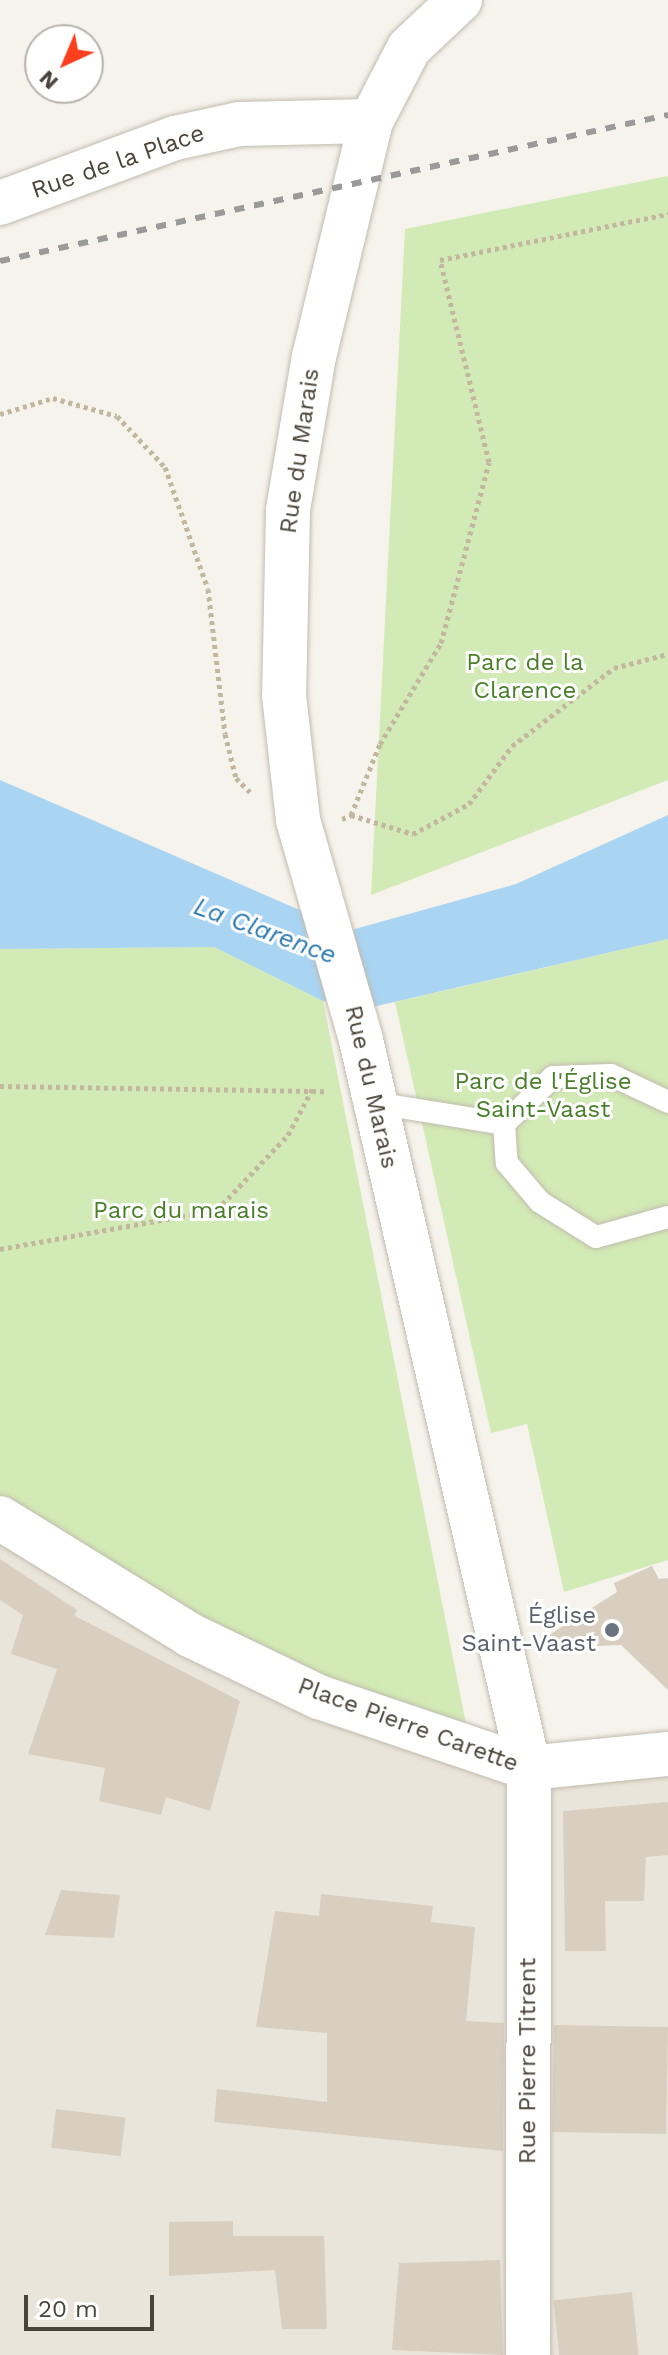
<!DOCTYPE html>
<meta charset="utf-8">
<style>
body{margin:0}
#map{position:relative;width:668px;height:2355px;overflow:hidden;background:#f6f3ec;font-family:"Work Sans",sans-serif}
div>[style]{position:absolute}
.residential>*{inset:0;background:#eae5da}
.green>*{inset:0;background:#d2eab5}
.water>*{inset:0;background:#a9d4f2}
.building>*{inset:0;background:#d8cfc1;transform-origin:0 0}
.path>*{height:5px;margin-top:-2.5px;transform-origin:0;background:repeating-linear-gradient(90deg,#c4b79f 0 4px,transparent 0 8px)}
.roads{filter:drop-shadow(0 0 2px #c2bbae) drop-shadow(0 0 2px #c2bbae)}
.lane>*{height:22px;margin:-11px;padding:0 11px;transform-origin:11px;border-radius:11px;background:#fff}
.street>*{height:44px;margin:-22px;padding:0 22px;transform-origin:22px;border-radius:22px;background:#fff}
.rail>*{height:6px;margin-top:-3px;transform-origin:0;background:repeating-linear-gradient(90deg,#9a9a9a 0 10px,transparent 0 20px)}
.dots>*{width:22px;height:22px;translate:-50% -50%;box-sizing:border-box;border:4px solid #fff;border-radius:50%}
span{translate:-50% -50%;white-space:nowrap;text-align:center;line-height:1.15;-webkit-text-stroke:6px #fff;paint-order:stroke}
.street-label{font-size:24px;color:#4b4439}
.park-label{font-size:24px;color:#4a7f2a}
.worship-label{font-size:24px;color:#5b616d}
.right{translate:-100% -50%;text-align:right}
.water-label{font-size:26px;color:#2e7ab2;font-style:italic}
.north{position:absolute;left:24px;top:24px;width:80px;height:80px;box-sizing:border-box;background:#fff;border:2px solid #b7b4b0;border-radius:50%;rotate:224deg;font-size:22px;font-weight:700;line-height:32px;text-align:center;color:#4b4439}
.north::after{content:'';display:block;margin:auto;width:28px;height:36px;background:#fc3f1d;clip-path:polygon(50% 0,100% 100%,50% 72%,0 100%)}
.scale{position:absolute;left:24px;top:2295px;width:130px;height:36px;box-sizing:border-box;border:4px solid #4b4439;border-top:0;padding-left:10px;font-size:24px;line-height:28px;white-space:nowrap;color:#4b4439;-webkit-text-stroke:6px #fff;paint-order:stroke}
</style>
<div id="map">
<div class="residential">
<div style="clip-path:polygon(0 1518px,471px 1749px,668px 1754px,668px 2355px,0 2355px)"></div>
</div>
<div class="green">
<div style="clip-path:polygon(668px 176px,668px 780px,371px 895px,405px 229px)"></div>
<div style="clip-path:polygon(668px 939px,668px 1560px,564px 1592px,527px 1424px,491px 1433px,395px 1002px)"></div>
<div style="clip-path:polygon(214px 947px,323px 1001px,471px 1749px,0 1518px,0 949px)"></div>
</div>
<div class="water">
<div style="clip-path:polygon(0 780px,348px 931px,516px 884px,668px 815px,668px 939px,368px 1008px,323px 1001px,214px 947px,0 949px)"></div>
</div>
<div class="building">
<div style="clip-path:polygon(0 1559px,77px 1610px,75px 1616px,240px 1701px,210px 1811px,166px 1797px,161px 1815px,99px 1801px,105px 1768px,28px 1754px,57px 1669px,11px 1654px,23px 1615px,0 1600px)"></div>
<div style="clip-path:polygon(652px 1566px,659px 1579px,668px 1578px,668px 1690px,621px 1645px,527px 1649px,617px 1592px,614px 1583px)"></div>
<div style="clip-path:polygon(668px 1802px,668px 1855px,646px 1857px,644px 1901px,605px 1901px,606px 1951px,565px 1951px,563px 1811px)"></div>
<div style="clip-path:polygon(61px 1890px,120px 1895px,114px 1938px,45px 1935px)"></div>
<div style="clip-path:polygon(321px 1894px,433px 1906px,431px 1922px,475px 1927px,466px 2021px,504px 2023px,503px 2151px,214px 2122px,217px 2089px,327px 2102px,327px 2033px,256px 2027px,275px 1911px,319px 1916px)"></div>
<div style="left:554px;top:2025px;width:114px;height:107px;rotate:1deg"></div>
<div style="left:56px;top:2109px;width:70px;height:39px;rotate:7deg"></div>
<div style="clip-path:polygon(233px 2221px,233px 2236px,324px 2236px,327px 2329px,282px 2329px,275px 2270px,169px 2276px,169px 2222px)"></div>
<div style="clip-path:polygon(500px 2260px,503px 2355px,392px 2350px,399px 2263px)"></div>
<div style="left:632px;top:2292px;width:63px;height:79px;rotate:84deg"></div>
</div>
<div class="path">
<div style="left:0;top:414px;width:55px;rotate:-16.8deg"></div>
<div style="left:53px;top:398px;width:66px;rotate:15.7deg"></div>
<div style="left:117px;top:416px;width:70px;rotate:46.7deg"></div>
<div style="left:165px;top:467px;width:129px;rotate:70.6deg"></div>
<div style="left:208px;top:589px;width:146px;rotate:83.3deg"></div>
<div style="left:225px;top:734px;width:45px;rotate:76deg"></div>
<div style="left:236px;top:778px;width:20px;rotate:45deg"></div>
<div style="left:351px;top:815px;width:77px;rotate:-67.8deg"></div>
<div style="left:380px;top:744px;width:118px;rotate:-58.9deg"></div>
<div style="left:441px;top:643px;width:187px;rotate:-75.1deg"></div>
<div style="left:489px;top:462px;width:208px;rotate:-103.6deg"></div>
<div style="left:440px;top:260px;width:233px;rotate:-11.4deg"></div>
<div style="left:342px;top:819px;width:10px;rotate:-24deg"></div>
<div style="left:351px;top:815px;width:65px;rotate:17deg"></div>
<div style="left:413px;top:834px;width:64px;rotate:-28.2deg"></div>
<div style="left:469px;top:804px;width:72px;rotate:-53.4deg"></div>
<div style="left:512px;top:746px;width:128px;rotate:-37.4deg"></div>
<div style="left:614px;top:668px;width:56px;rotate:-14.5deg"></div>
<div style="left:0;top:1086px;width:327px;rotate:0.9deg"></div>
<div style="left:0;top:1249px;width:220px;rotate:-10.2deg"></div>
<div style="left:217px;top:1210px;width:103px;rotate:-46.6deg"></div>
<div style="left:288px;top:1135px;width:53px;rotate:-62deg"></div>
</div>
<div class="roads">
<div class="lane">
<div style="left:375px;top:1103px;width:131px;rotate:9.2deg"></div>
<div style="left:504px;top:1124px;width:39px;rotate:86deg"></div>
<div style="left:507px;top:1163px;width:51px;rotate:49.8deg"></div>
<div style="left:540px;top:1202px;width:66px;rotate:32deg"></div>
<div style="left:596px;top:1237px;width:75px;rotate:-15.5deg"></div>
<div style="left:504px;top:1124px;width:68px;rotate:-43.8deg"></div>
<div style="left:553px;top:1077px;width:58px;rotate:-2deg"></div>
<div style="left:611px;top:1075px;width:63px;rotate:25.3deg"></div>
</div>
<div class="street">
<div style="left:460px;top:0;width:70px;rotate:136.7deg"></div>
<div style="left:409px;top:48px;width:82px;rotate:117.5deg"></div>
<div style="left:371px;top:121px;width:242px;rotate:103.6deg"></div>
<div style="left:314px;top:356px;width:156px;rotate:99.6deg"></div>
<div style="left:288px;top:510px;width:185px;rotate:91.2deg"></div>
<div style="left:284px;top:695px;width:126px;rotate:83.6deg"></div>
<div style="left:298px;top:820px;width:229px;rotate:74deg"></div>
<div style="left:361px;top:1040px;width:747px;rotate:77.01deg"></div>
<div style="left:529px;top:1768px;width:587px;rotate:90.1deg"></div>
<div style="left:0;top:203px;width:187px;rotate:-20.4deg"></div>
<div style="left:175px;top:138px;width:66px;rotate:-12.3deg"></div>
<div style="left:239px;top:124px;width:132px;rotate:-1.3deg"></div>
<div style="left:0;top:1518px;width:223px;rotate:31.6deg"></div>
<div style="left:190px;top:1635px;width:143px;rotate:25.7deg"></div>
<div style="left:319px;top:1697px;width:222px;rotate:18.7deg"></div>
<div style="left:529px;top:1768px;width:140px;rotate:-5.8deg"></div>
</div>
</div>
<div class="rail">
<div style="left:0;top:261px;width:684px;rotate:-12.33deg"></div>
</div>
<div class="dots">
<div style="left:612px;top:1630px;background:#6b7280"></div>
</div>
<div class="street-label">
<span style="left:118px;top:162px;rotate:-19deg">Rue de la Place</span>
<span style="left:300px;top:451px;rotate:-82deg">Rue du Marais</span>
<span style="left:371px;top:1087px;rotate:77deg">Rue du Marais</span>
<span style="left:408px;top:1725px;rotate:20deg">Place Pierre Carette</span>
<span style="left:528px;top:2061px;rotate:-90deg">Rue Pierre Titrent</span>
</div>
<div class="park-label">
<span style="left:525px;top:677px">Parc de la<br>Clarence</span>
<span style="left:543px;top:1096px">Parc de l'Église<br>Saint-Vaast</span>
<span style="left:181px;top:1211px">Parc du marais</span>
</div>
<div class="worship-label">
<span class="right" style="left:596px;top:1630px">Église<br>Saint-Vaast</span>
</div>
<div class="water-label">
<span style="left:265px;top:931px;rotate:20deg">La Clarence</span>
</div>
<div class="north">N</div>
<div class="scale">20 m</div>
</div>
